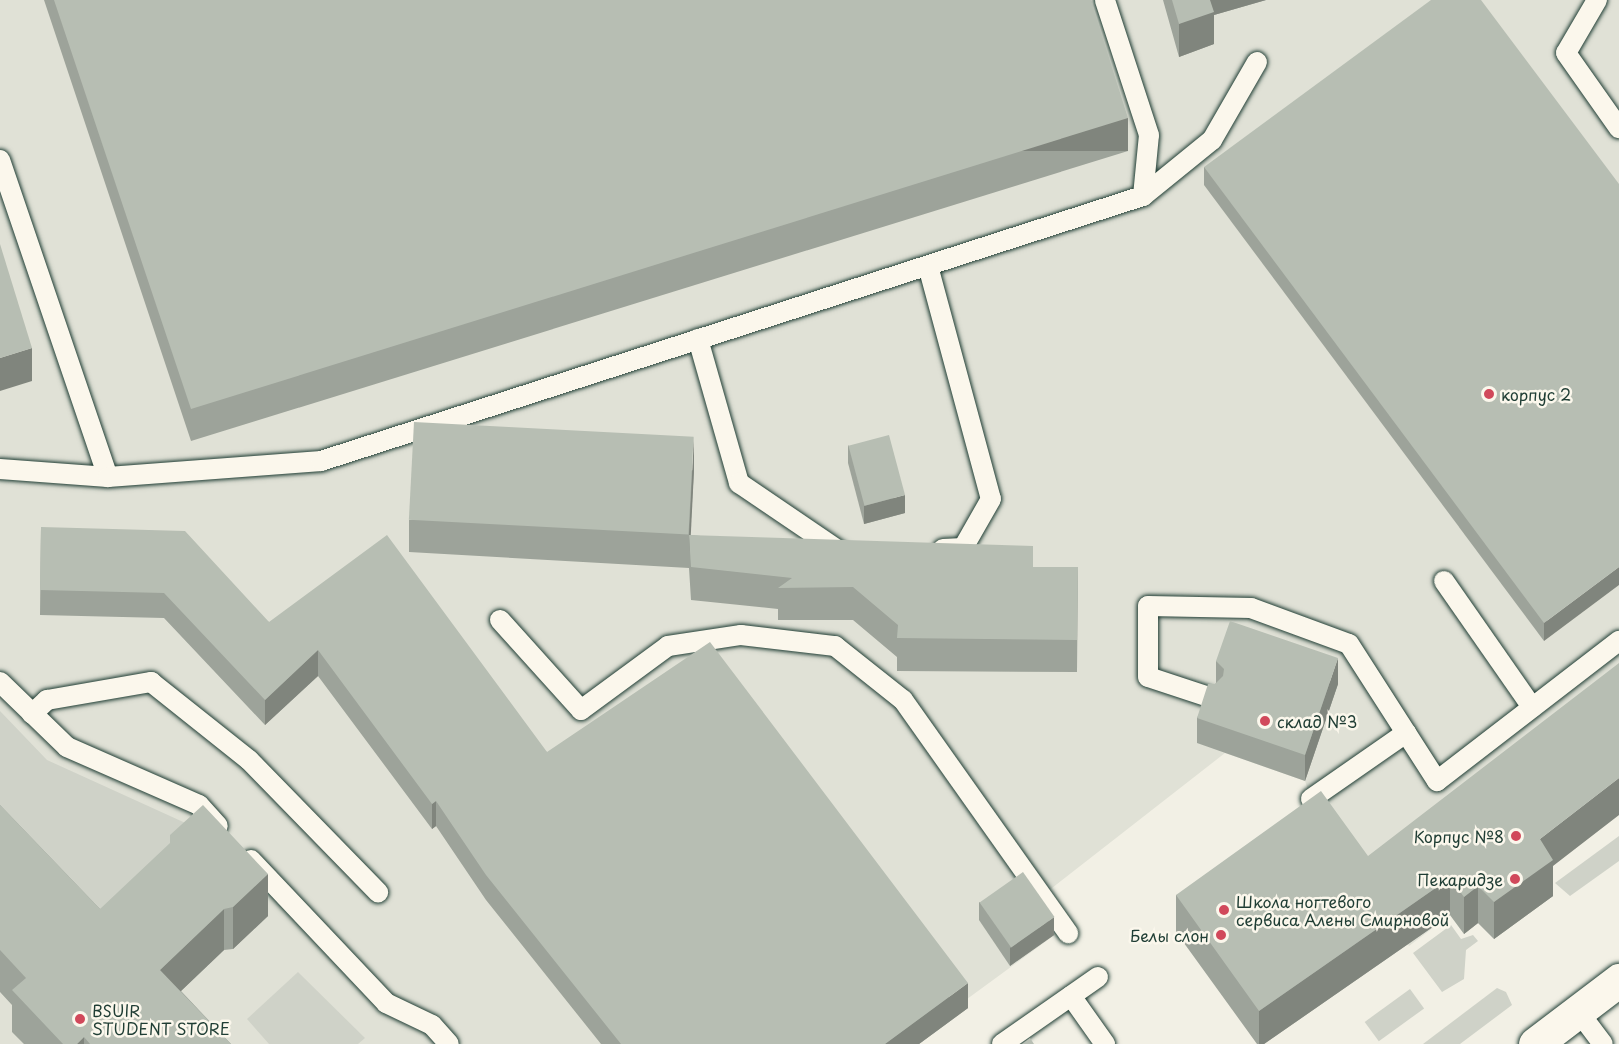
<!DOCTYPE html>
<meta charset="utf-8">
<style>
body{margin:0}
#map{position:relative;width:1619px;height:1044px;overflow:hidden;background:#f2f0e5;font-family:"Playpen Sans",sans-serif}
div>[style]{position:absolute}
.built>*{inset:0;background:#e0e1d6}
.green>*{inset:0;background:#cfd2c8;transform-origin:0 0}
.roads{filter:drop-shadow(0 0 2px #1f3d34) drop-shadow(0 0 2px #1f3d34)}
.service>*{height:20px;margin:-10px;padding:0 10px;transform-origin:10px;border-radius:10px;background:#fbf7ec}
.secondary>*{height:33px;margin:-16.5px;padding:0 16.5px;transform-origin:16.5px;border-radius:16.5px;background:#fbf7ec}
.wall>*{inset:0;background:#9da39a}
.shaded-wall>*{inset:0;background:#80857d;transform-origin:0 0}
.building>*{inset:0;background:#b7beb3;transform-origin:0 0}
.dots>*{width:16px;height:16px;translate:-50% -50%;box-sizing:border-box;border:3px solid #fbf7ec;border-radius:50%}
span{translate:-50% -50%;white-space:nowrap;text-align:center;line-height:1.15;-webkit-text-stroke:5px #fbf7ec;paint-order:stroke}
.poi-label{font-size:16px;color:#1f3d34}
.left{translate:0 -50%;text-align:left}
.right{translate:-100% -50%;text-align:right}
</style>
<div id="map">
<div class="built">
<div style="clip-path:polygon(0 0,1619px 0,1619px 815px,1540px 875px,1553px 896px,1494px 939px,1478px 923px,1464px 934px,1450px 915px,1409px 946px,1321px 827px,1305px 781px,1225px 753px,1034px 902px,1056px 934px,963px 1002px,968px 1008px,919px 1044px,0 1044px)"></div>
</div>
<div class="green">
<div style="clip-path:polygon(0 711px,47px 760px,203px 831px,97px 932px,0 831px)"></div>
<div style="clip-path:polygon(1619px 836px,1619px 861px,1570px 896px,1555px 883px)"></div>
<div style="clip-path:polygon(1451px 925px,1461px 939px,1473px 935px,1478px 941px,1466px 950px,1464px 979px,1442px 992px,1413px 953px)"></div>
<div style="clip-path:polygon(298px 972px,365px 1038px,358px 1044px,269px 1044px,247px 1019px)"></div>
<div style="clip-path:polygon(1497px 988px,1506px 992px,1512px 1005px,1460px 1044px,1423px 1044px)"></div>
<div style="left:1410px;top:989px;width:24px;height:56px;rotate:54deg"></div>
</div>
<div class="roads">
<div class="service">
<div style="left:1597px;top:0;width:61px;rotate:120.3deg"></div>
<div style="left:1566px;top:53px;width:92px;rotate:54.8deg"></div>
<div style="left:0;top:160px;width:335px;rotate:71.2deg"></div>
<div style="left:1143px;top:196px;width:89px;rotate:-39.1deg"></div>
<div style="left:1212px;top:140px;width:90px;rotate:-60deg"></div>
<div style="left:928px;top:266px;width:241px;rotate:74.9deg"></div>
<div style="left:991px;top:499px;width:56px;rotate:119.7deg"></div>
<div style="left:963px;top:548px;width:20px;rotate:177deg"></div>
<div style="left:698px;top:339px;width:150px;rotate:74.1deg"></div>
<div style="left:739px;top:483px;width:128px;rotate:34.2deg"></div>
<div style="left:0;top:469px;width:108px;rotate:4.2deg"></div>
<div style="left:108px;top:477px;width:214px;rotate:-4.3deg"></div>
<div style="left:321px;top:461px;width:864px;rotate:-17.87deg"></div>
<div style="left:1143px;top:196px;width:61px;rotate:-84.4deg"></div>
<div style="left:1149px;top:135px;width:142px;rotate:-108.1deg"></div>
<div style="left:1444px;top:581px;width:154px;rotate:55.1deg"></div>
<div style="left:500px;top:620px;width:121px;rotate:48deg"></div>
<div style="left:581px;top:710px;width:108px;rotate:-36.3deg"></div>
<div style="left:668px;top:646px;width:74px;rotate:-8.6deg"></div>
<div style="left:741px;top:635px;width:95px;rotate:6.7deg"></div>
<div style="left:835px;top:646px;width:87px;rotate:38.5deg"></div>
<div style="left:903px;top:700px;width:286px;rotate:54.7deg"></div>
<div style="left:0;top:682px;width:93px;rotate:44.1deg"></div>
<div style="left:67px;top:747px;width:144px;rotate:23.7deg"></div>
<div style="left:199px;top:805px;width:28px;rotate:48deg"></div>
<div style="left:1212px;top:698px;width:67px;rotate:-161.8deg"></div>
<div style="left:1148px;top:677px;width:71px;rotate:-90deg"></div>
<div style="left:1148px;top:606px;width:103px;rotate:1.1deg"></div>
<div style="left:1251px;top:608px;width:104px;rotate:20.2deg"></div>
<div style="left:1349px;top:644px;width:163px;rotate:57.3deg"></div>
<div style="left:1437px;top:781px;width:230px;rotate:-37.6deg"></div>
<div style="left:32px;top:714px;width:21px;rotate:-43deg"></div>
<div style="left:47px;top:700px;width:106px;rotate:-9.8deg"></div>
<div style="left:151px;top:682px;width:125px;rotate:38.5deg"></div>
<div style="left:249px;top:760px;width:185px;rotate:45.7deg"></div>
<div style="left:1311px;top:799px;width:116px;rotate:-34.8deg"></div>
<div style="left:251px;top:860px;width:197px;rotate:46.6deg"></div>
<div style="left:386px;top:1003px;width:51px;rotate:25.6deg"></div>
<div style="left:432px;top:1025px;width:25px;rotate:48deg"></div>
<div style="left:1071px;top:996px;width:59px;rotate:54.7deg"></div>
<div style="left:1578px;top:1011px;width:41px;rotate:52.9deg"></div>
<div style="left:1002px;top:1044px;width:117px;rotate:-34.9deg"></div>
</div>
<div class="secondary">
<div style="left:1535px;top:1044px;width:106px;rotate:-37.3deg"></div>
</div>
</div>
<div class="wall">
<div style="clip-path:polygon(44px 0,1091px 0,1128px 151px,191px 441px)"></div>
<div style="clip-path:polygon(1163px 0,1266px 0,1214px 15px,1214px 44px,1179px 57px)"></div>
<div style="clip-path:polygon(1204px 167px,1619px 184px,1544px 641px,1204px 185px)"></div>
<div style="clip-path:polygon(848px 445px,905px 513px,864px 524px,848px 463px)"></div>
<div style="clip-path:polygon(694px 470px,690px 535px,1033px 567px,1078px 567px,1077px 672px,897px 671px,897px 657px,853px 620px,778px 620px,778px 609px,691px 600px,689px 568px,409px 552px,409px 520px)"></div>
<div style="clip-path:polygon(41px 527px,269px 622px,547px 752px,968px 1008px,919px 1044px,601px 1044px,486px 900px,436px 826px,432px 829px,318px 676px,265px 725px,164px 618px,40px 615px)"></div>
<div style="clip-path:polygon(1216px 661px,1338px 684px,1305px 781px,1197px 743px,1197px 718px,1216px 683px)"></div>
<div style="clip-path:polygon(0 805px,100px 909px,268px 874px,268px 916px,233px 949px,224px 950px,181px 991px,231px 1044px,24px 1044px,12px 1032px,12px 1005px,0 992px)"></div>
<div style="clip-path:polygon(1368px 856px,1553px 866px,1553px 896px,1494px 939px,1478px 923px,1464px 934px,1450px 915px,1264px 1044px,1257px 1044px,1176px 932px,1176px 895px)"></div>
<div style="clip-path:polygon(979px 902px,1054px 935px,1010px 966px,979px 920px)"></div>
</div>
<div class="shaded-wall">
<div style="clip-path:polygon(1206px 0,1266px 0,1214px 15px,1214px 44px,1179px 57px,1179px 24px)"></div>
<div style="left:1128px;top:118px;width:33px;height:981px;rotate:90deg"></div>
<div style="clip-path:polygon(32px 348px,32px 381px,0 391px,0 358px)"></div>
<div style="clip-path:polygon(694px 437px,694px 470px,690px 551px,689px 535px)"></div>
<div style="clip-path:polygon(905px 495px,905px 513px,864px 524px,864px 506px)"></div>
<div style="clip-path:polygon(1619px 567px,1619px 585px,1544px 641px,1544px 623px)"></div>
<div style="clip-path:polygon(318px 650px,318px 676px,265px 725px,265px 700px)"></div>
<div style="clip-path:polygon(1338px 658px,1338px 684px,1305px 781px,1305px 755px)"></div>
<div style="clip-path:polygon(1619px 778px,1619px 815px,1553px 866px,1553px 896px,1494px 939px,1494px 902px,1540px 839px)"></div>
<div style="clip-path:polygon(436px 801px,436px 826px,432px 829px,432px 804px)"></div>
<div style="clip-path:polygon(268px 874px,268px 916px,233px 949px,233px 907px)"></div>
<div style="clip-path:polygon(1450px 878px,1450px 915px,1264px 1044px,1259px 1044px,1259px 1011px)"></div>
<div style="clip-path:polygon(1478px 886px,1478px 923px,1464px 934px,1464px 897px)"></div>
<div style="clip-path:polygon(224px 909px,224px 950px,160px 1011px,160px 970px)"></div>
<div style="clip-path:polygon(1054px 917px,1054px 935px,1010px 966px,1010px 948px)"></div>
<div style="clip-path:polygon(968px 983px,968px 1008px,919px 1044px,885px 1044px)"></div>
<div style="clip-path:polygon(84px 1037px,84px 1044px,77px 1044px)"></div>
</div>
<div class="building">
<div style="clip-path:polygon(54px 0,1091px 0,1128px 118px,191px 409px)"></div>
<div style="clip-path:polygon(1172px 0,1210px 0,1214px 12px,1179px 24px)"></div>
<div style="clip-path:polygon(1431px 0,1481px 0,1619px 184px,1619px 567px,1544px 623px,1204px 167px)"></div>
<div style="clip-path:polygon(0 244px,32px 348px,0 358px)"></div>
<div style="left:414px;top:422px;width:280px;height:98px;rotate:3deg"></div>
<div style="left:889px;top:435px;width:62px;height:42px;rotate:75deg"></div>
<div style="clip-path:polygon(41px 527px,185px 531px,269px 622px,387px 535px,547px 752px,710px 642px,968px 983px,885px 1044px,621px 1044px,486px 875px,436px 801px,432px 804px,318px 650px,265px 700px,164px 593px,40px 590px)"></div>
<div style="clip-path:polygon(689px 535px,1033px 546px,1033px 567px,1078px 567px,1077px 640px,897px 638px,898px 625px,853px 587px,778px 588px,792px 578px,691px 567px)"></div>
<div style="clip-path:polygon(1230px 621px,1338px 658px,1305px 755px,1197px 718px,1208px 684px,1215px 684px,1223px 676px,1224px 669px,1216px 661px)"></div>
<div style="clip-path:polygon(1619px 663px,1619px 778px,1540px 839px,1553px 860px,1494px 902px,1478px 886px,1464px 897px,1450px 878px,1259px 1011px,1176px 895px,1321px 791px,1368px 856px)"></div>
<div style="clip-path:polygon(0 805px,100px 909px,170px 843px,170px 835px,203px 805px,268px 874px,233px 907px,224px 909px,160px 970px,231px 1044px,90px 1044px,84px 1037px,77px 1044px,63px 1044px,12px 990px,26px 978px,0 950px)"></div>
<div style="left:1023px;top:872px;width:55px;height:53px;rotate:55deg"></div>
<div style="clip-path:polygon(1030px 1038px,1034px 1044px,1022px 1044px)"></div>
</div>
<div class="dots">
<div style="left:1489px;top:394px;background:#d1495b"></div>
<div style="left:1265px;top:721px;background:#d1495b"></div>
<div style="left:1516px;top:836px;background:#d1495b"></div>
<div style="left:1515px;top:879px;background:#d1495b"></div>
<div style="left:1224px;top:910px;background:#d1495b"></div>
<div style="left:1221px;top:935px;background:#d1495b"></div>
<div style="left:80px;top:1019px;background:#d1495b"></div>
</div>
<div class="poi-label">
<span class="left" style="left:1501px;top:394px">корпус 2</span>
<span class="left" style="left:1277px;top:721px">склад №3</span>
<span class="right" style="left:1504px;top:836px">Корпус №8</span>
<span class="right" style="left:1503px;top:879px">Пекаридзе</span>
<span class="left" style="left:1236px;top:910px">Школа ногтевого<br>сервиса Алены Смирновой</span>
<span class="right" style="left:1209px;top:935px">Белы слон</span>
<span class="left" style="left:92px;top:1019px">BSUIR<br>STUDENT STORE</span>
</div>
</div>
